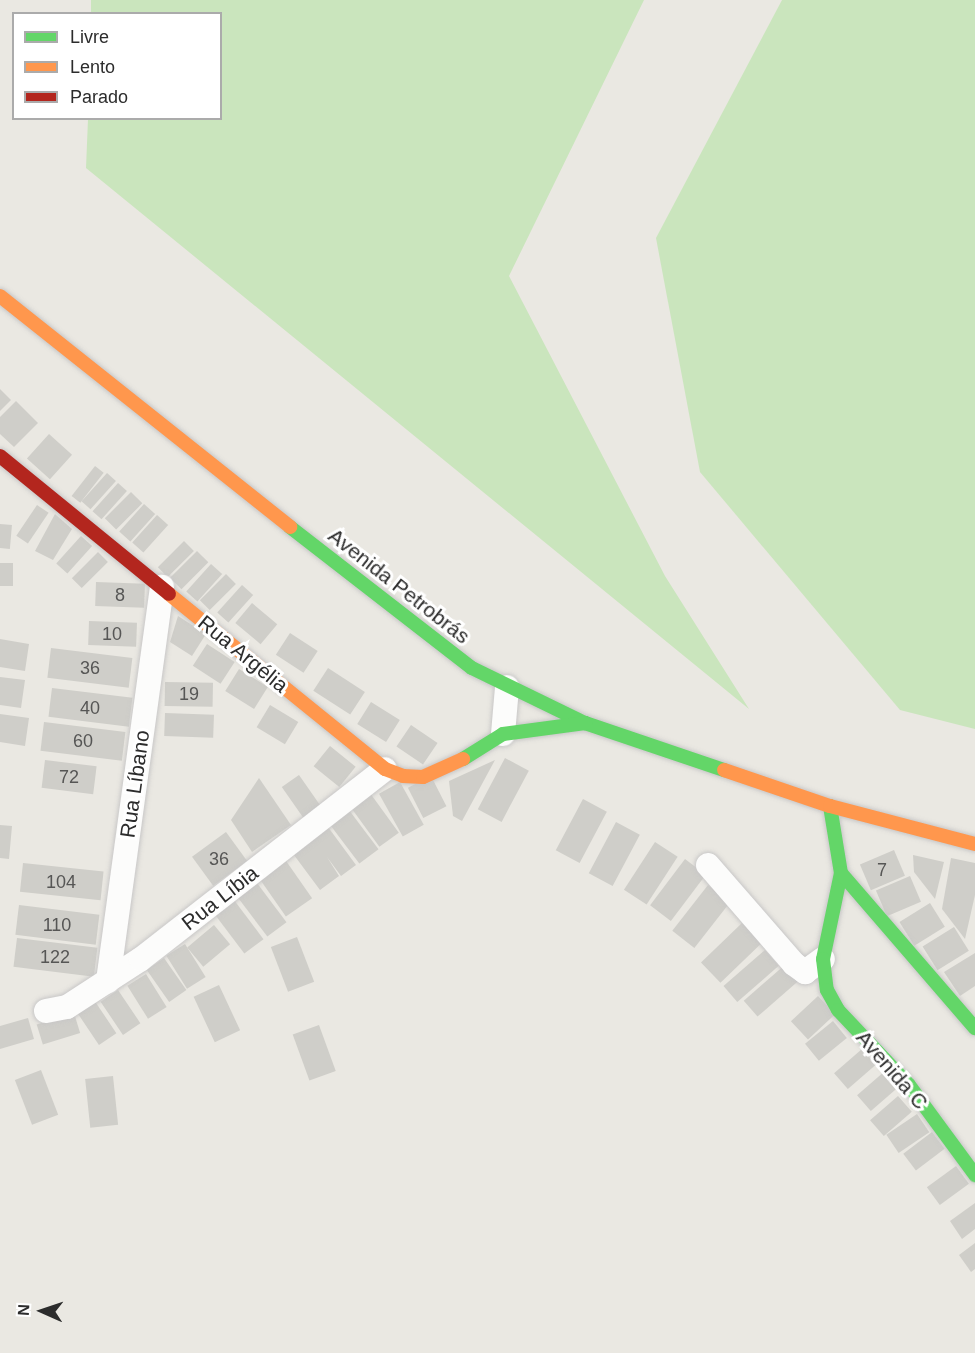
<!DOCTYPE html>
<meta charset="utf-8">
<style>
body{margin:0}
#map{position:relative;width:975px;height:1353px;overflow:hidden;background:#eae8e2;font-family:Helvetica,sans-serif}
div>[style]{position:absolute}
.green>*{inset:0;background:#cae5bd}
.building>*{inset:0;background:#cfcec9;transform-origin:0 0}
.roads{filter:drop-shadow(0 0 2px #c8c7c7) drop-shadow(0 0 2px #c8c7c7)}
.street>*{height:24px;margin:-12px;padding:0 12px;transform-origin:12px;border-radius:12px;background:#fcfcfb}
.fast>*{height:14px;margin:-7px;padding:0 7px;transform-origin:7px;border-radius:7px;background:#63d668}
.slow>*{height:14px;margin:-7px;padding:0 7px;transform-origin:7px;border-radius:7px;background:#ff974d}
.jam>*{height:14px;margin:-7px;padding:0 7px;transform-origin:7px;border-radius:7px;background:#b3261e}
span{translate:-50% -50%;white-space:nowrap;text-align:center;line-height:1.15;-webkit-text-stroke:6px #fff;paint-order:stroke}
.number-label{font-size:18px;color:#565655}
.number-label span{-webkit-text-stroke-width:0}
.street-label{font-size:21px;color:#2c2c2c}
.legend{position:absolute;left:12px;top:12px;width:210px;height:108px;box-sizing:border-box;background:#fff;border:2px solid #ababab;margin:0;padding:8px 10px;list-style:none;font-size:18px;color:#2c2c2c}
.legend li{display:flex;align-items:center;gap:12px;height:30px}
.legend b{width:30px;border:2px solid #ababab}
.north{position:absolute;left:12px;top:1281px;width:60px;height:60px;-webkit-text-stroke:4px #fff;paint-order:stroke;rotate:273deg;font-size:16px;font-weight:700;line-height:24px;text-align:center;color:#2c2c2c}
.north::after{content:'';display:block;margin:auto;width:21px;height:27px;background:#2c2c2c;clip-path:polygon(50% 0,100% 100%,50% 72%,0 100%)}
</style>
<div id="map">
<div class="green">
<div style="clip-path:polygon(91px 0,644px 0,509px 276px,665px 576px,749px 709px,86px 168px,88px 119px,220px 118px,220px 14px,91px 13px)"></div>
<div style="clip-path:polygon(782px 0,975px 0,975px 729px,900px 710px,700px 472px,656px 238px)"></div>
</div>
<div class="building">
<div style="clip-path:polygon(0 389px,11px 400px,0 411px)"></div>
<div style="clip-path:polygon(16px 401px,38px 423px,14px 447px,0 434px,0 417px)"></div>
<div style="left:49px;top:434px;width:31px;height:33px;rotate:42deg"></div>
<div style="left:95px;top:466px;width:11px;height:38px;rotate:38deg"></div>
<div style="left:107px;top:473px;width:12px;height:38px;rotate:42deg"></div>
<div style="left:118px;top:483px;width:12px;height:38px;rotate:42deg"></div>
<div style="left:131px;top:492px;width:16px;height:37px;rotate:45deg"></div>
<div style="left:144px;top:504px;width:15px;height:37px;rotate:42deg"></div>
<div style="left:37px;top:505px;width:14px;height:37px;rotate:34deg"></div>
<div style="clip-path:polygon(55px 514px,72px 529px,53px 560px,35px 551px)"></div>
<div style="left:157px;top:515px;width:15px;height:37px;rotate:42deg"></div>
<div style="left:0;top:524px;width:12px;height:24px;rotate:5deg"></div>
<div style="left:81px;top:536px;width:15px;height:37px;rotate:42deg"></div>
<div style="left:184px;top:541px;width:14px;height:37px;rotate:45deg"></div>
<div style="left:197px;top:551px;width:16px;height:38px;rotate:45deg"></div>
<div style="left:98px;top:552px;width:14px;height:37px;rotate:45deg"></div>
<div style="left:0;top:563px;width:13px;height:23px"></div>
<div style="left:211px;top:564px;width:15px;height:37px;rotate:42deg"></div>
<div style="left:226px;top:574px;width:14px;height:37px;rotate:45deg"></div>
<div style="left:96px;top:582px;width:49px;height:24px;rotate:2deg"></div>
<div style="left:242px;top:585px;width:15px;height:37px;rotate:42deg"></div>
<div style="left:252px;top:603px;width:33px;height:26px;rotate:40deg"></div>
<div style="clip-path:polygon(178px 616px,206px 634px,192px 656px,170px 642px)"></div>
<div style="left:89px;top:621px;width:48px;height:24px;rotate:2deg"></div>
<div style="left:290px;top:633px;width:33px;height:26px;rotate:33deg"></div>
<div style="clip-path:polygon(0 639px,29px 644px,25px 671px,0 667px)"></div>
<div style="left:207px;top:644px;width:33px;height:26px;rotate:33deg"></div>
<div style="left:51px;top:648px;width:82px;height:30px;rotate:7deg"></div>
<div style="left:328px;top:668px;width:44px;height:27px;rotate:33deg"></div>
<div style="left:239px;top:669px;width:34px;height:26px;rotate:32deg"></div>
<div style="clip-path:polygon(0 677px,25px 680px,21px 708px,0 705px)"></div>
<div style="left:165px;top:682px;width:48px;height:24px;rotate:1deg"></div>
<div style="left:52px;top:688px;width:81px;height:29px;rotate:7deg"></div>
<div style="left:371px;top:702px;width:34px;height:26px;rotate:32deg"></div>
<div style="left:270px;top:705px;width:33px;height:26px;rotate:31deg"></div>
<div style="left:165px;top:713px;width:49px;height:23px;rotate:2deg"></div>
<div style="clip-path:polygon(0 714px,29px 718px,25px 746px,0 742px)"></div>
<div style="left:44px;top:722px;width:82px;height:29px;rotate:7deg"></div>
<div style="left:411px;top:725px;width:32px;height:26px;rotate:34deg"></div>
<div style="left:330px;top:746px;width:33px;height:26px;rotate:39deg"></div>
<div style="left:505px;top:758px;width:27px;height:58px;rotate:28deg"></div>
<div style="left:45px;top:760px;width:52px;height:28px;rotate:7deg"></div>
<div style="clip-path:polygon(495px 760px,462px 821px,453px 816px,449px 781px)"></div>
<div style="left:299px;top:775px;width:39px;height:21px;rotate:55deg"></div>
<div style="left:431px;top:776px;width:34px;height:26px;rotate:63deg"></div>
<div style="clip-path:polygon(259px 778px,291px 825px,252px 852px,231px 820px)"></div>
<div style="left:400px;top:782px;width:49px;height:24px;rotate:61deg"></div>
<div style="left:370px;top:793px;width:49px;height:24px;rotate:54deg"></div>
<div style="left:583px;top:799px;width:27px;height:58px;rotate:28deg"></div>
<div style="left:349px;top:810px;width:49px;height:24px;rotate:53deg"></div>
<div style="left:616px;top:822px;width:27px;height:58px;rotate:28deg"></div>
<div style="clip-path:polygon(0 825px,12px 826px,9px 859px,0 858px)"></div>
<div style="clip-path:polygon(328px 827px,356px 865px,341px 876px,327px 857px,339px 876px,320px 890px,291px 851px)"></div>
<div style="left:226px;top:832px;width:36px;height:42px;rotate:54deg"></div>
<div style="left:655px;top:842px;width:27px;height:57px;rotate:33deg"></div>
<div style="left:894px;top:850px;width:28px;height:37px;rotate:67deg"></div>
<div style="clip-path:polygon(913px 855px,944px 862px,935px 899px,914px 872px)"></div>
<div style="left:284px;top:858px;width:49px;height:32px;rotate:55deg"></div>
<div style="clip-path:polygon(951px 858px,975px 863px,975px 895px,965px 939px,942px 909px)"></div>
<div style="left:685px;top:859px;width:26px;height:58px;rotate:37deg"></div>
<div style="left:23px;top:863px;width:81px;height:29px;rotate:6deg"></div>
<div style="left:910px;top:876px;width:28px;height:37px;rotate:67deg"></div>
<div style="left:257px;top:883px;width:49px;height:24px;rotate:53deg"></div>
<div style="left:708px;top:885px;width:28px;height:58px;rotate:38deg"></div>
<div style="left:234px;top:900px;width:49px;height:24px;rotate:53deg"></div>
<div style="left:930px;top:903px;width:28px;height:36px;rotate:58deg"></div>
<div style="left:19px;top:905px;width:81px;height:30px;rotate:7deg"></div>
<div style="left:742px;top:923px;width:28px;height:57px;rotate:46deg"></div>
<div style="left:214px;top:925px;width:25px;height:35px;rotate:50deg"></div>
<div style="left:954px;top:927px;width:28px;height:37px;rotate:58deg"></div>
<div style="left:297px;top:937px;width:48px;height:28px;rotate:69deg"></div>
<div style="left:17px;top:938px;width:81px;height:29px;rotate:7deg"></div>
<div style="left:185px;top:944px;width:39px;height:22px;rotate:58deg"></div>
<div style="left:765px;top:950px;width:21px;height:55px;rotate:49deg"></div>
<div style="clip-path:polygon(975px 953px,975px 986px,960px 996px,944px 972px)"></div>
<div style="left:164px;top:958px;width:39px;height:21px;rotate:55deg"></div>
<div style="left:786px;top:964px;width:21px;height:56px;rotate:49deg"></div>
<div style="left:146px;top:974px;width:39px;height:22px;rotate:58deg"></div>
<div style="left:219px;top:985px;width:50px;height:28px;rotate:65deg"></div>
<div style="left:118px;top:990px;width:40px;height:21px;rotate:56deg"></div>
<div style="left:818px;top:996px;width:25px;height:37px;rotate:47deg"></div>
<div style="left:94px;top:1000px;width:40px;height:21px;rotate:56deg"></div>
<div style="left:74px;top:1013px;width:21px;height:39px;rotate:73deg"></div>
<div style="clip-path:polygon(28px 1018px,34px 1039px,0 1049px,0 1026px)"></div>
<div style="left:833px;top:1021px;width:22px;height:36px;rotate:51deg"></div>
<div style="left:319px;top:1025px;width:49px;height:28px;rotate:70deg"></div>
<div style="left:862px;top:1049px;width:21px;height:37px;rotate:49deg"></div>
<div style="left:41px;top:1070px;width:48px;height:28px;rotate:69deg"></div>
<div style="left:885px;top:1071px;width:21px;height:37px;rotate:49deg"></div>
<div style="left:113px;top:1076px;width:49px;height:28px;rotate:84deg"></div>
<div style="left:898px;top:1096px;width:21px;height:37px;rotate:49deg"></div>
<div style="left:917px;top:1114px;width:22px;height:37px;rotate:56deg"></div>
<div style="left:932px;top:1132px;width:21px;height:36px;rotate:53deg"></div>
<div style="left:956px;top:1166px;width:22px;height:36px;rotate:54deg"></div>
<div style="clip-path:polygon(975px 1203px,975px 1229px,962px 1239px,950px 1221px)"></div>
<div style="clip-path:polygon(975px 1243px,975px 1269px,971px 1272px,959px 1255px)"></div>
</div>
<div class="roads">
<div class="street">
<div style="left:503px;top:734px;width:47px;rotate:-85.1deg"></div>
<div style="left:708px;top:865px;width:131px;rotate:49deg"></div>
<div style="left:794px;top:964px;width:14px;rotate:36deg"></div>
<div style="left:805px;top:972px;width:22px;rotate:-36deg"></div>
<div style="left:108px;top:981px;width:398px;rotate:-82.2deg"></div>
<div style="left:46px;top:1011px;width:21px;rotate:-11deg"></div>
<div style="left:67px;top:1007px;width:88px;rotate:-33deg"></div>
<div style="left:141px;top:959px;width:309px;rotate:-37.9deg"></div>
</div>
<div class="fast">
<div style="left:290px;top:527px;width:230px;rotate:37.8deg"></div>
<div style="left:472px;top:668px;width:126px;rotate:26deg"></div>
<div style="left:585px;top:723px;width:147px;rotate:18.7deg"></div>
<div style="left:463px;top:759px;width:47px;rotate:-32deg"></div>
<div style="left:503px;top:734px;width:83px;rotate:-7.6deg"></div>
<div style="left:830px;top:806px;width:68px;rotate:80.7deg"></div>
<div style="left:841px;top:873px;width:88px;rotate:101.8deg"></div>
<div style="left:823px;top:959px;width:31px;rotate:83deg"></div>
<div style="left:827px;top:990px;width:23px;rotate:61deg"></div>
<div style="left:838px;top:1010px;width:103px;rotate:46.6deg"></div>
<div style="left:909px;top:1085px;width:112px;rotate:53.7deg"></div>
<div style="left:841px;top:873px;width:205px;rotate:49.2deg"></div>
</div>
<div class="slow">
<div style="left:0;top:296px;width:371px;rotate:38.5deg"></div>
<div style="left:169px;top:594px;width:278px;rotate:39deg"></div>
<div style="left:385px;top:769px;width:19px;rotate:21deg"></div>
<div style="left:403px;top:776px;width:20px;rotate:3deg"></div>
<div style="left:423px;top:777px;width:44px;rotate:-24.2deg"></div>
<div style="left:724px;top:770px;width:112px;rotate:18.8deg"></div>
<div style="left:830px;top:806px;width:150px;rotate:14.7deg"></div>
</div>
<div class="jam">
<div style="left:0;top:456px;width:218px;rotate:39.2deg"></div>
</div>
</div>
<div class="number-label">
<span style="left:120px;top:595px">8</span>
<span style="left:112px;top:634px">10</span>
<span style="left:90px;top:668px">36</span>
<span style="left:189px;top:694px">19</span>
<span style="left:90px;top:708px">40</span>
<span style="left:83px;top:741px">60</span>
<span style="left:69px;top:777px">72</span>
<span style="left:219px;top:859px">36</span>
<span style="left:882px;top:870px">7</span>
<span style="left:61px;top:882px">104</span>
<span style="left:57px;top:925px">110</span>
<span style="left:55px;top:957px">122</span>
</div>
<div class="street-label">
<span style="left:399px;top:586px;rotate:38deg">Avenida Petrobrás</span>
<span style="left:243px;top:654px;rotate:39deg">Rua Argélia</span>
<span style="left:135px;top:784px;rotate:-82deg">Rua Líbano</span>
<span style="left:220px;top:898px;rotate:-38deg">Rua Líbia</span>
<span style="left:892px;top:1070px;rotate:49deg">Avenida C</span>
</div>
<ul class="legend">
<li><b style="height:8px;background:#63d668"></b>Livre</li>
<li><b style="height:8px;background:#ff974d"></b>Lento</li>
<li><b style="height:8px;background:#b3261e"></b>Parado</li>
</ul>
<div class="north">N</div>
</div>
